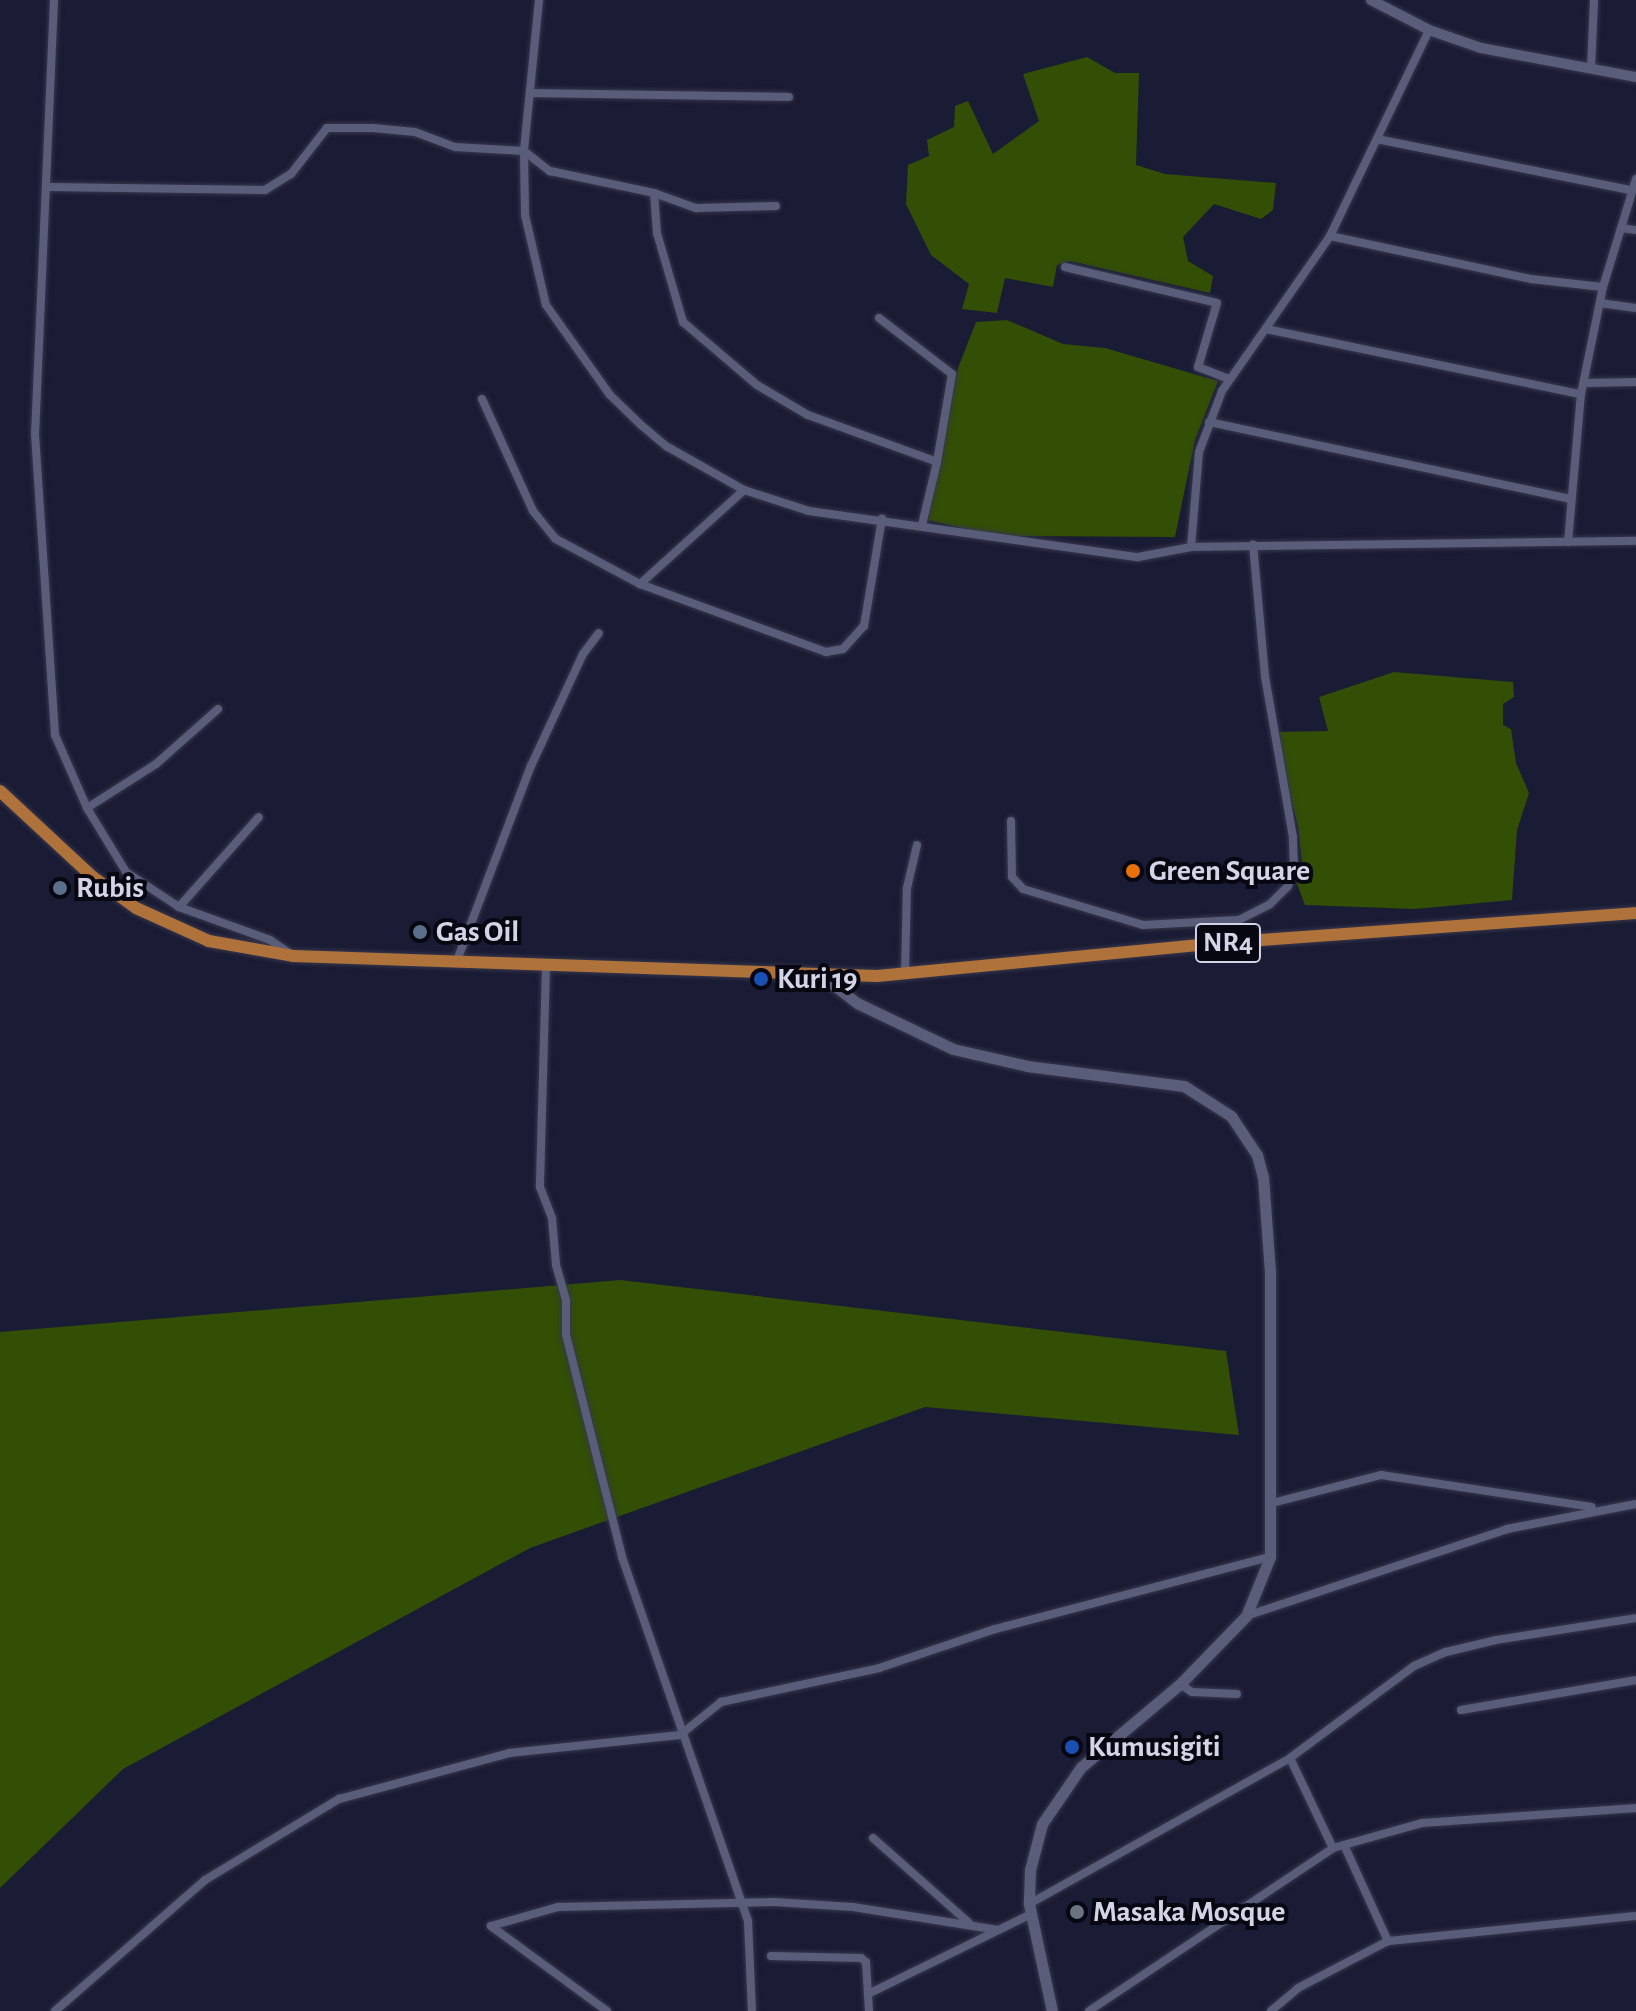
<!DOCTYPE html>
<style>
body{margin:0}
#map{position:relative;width:1636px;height:2011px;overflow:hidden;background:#1a1b34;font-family:"Alegreya Sans",sans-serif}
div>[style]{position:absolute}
.green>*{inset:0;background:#324f05}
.roads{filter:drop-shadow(0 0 2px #37374c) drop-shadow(0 0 2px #37374c)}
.minor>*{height:8px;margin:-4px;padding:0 4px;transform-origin:4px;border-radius:4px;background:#5a5d7a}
.tertiary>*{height:10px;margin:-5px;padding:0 5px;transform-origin:5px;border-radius:5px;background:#5a5d7a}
.secondary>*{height:11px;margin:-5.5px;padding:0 5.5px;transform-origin:5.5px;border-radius:5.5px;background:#5a5d7a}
.trunk>*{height:12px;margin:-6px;padding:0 6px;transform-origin:6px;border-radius:6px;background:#af723a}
.dots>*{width:22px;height:22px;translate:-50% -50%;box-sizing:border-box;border:4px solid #070712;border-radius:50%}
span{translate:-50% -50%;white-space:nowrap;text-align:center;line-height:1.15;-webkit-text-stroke:8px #070712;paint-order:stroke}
.shield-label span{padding:2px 6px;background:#070712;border:2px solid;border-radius:6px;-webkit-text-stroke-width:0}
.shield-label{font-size:28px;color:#d3d5e7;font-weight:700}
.poi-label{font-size:30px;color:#d3d5e7;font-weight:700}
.left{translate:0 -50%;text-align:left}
</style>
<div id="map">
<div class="green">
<div style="clip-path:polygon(1087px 57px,1115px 73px,1139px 73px,1136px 165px,1165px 174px,1276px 183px,1273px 210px,1261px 219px,1214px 204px,1183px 237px,1188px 261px,1213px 276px,1210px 293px,1070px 261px,1057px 265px,1053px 287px,1005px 278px,997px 313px,962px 309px,969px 284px,931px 255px,906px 204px,908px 165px,929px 156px,927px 140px,954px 127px,955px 106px,968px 101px,993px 154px,1039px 121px,1023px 74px)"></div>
<div style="clip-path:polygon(1007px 320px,1063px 344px,1105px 348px,1218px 381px,1195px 440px,1175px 537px,999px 536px,927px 520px,958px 368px,976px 322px)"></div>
<div style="clip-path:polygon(1394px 672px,1513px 682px,1514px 697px,1503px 704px,1503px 725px,1511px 729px,1516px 763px,1529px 793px,1517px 830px,1512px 900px,1415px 909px,1305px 905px,1297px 884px,1302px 863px,1298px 826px,1274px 732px,1328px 731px,1319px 697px)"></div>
<div style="clip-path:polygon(620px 1280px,1226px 1351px,1239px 1435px,925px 1407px,530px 1548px,123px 1769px,0 1888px,0 1332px)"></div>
</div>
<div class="roads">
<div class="minor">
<div style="left:54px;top:0;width:434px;rotate:92.5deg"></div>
<div style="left:35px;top:434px;width:302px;rotate:86.2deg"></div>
<div style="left:55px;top:735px;width:80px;rotate:66.3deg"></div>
<div style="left:87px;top:808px;width:75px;rotate:58.6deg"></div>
<div style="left:126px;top:872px;width:64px;rotate:33.4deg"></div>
<div style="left:179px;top:907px;width:97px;rotate:19.9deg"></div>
<div style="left:270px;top:940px;width:23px;rotate:34deg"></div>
<div style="left:539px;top:0;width:152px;rotate:95.7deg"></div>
<div style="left:524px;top:151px;width:64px;rotate:89.1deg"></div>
<div style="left:525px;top:215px;width:92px;rotate:76.9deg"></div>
<div style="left:546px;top:305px;width:110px;rotate:54.6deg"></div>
<div style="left:610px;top:395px;width:43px;rotate:44.1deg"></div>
<div style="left:641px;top:425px;width:33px;rotate:40deg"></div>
<div style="left:666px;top:446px;width:90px;rotate:29.4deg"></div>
<div style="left:744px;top:490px;width:68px;rotate:17.9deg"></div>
<div style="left:809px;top:511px;width:332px;rotate:8deg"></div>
<div style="left:1138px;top:557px;width:54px;rotate:-10.7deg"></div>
<div style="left:1191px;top:547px;width:445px;rotate:-0.8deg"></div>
<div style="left:1591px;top:69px;width:69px;rotate:-87.5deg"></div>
<div style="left:532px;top:93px;width:257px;rotate:0.9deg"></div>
<div style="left:1377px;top:139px;width:259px;rotate:11.4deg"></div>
<div style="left:48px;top:187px;width:217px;rotate:0.8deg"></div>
<div style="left:265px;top:190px;width:31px;rotate:-32deg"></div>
<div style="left:291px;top:174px;width:58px;rotate:-52deg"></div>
<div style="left:327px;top:128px;width:46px"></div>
<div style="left:373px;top:128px;width:42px;rotate:5.4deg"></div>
<div style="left:415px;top:132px;width:43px;rotate:20.6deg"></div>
<div style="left:455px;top:147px;width:69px;rotate:3.3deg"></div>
<div style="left:524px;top:151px;width:33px;rotate:38deg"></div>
<div style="left:550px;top:171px;width:106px;rotate:11.9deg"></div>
<div style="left:654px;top:193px;width:45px;rotate:19.7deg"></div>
<div style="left:696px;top:208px;width:80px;rotate:-1.4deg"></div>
<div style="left:654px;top:193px;width:40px;rotate:85.7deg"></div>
<div style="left:657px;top:233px;width:93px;rotate:73.7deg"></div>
<div style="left:683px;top:322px;width:97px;rotate:40.4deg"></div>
<div style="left:757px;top:385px;width:59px;rotate:30.5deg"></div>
<div style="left:808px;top:415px;width:137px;rotate:20deg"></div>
<div style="left:937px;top:462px;width:65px;rotate:103.4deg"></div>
<div style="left:1621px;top:228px;width:15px;rotate:8deg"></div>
<div style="left:1330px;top:236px;width:206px;rotate:12.1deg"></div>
<div style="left:1531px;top:279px;width:72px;rotate:6.3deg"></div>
<div style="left:1065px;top:267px;width:156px;rotate:13.3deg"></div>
<div style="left:1217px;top:303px;width:67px;rotate:106.5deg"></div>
<div style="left:1198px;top:367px;width:34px;rotate:21deg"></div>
<div style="left:1600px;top:303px;width:36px;rotate:8deg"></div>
<div style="left:879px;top:318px;width:92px;rotate:37.5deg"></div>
<div style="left:952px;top:374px;width:89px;rotate:99.7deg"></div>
<div style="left:1266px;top:329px;width:322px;rotate:11.7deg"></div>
<div style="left:1585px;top:383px;width:51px;rotate:-1.1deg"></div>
<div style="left:482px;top:399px;width:123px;rotate:65.5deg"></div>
<div style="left:533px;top:511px;width:36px;rotate:51deg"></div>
<div style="left:556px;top:539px;width:95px;rotate:28.2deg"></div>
<div style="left:640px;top:584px;width:198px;rotate:20.1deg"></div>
<div style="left:826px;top:652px;width:17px;rotate:-10deg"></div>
<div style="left:843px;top:649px;width:31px;rotate:-48deg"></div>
<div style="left:864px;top:626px;width:109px;rotate:-80.5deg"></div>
<div style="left:1209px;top:422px;width:369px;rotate:12deg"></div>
<div style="left:1568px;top:542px;width:149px;rotate:-85deg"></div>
<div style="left:1581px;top:394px;width:109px;rotate:-78.4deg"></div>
<div style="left:1603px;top:287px;width:113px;rotate:-73deg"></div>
<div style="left:1191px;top:547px;width:95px;rotate:-85.2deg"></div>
<div style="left:1199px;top:452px;width:65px;rotate:-69.3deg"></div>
<div style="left:1222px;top:391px;width:189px;rotate:-55.1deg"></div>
<div style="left:1330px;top:236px;width:229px;rotate:-64.3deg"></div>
<div style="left:640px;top:584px;width:140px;rotate:-42.1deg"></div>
<div style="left:87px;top:808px;width:82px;rotate:-32.5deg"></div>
<div style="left:156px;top:764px;width:83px;rotate:-41.6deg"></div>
<div style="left:1011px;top:821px;width:56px;rotate:89deg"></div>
<div style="left:1012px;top:877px;width:16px;rotate:47deg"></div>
<div style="left:1023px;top:889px;width:125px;rotate:16.7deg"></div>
<div style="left:1143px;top:925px;width:95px;rotate:-3deg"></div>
<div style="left:179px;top:907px;width:120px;rotate:-48.4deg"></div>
<div style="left:1218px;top:943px;width:31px;rotate:-48deg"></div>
<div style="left:1239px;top:920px;width:35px;rotate:-27deg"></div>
<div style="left:1270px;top:904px;width:25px;rotate:-45deg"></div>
<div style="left:1288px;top:886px;width:17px;rotate:-69deg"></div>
<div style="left:1294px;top:870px;width:33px;rotate:-92deg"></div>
<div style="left:1293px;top:837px;width:163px;rotate:-99.9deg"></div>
<div style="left:1265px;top:676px;width:132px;rotate:-95.2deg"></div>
<div style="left:456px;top:963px;width:211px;rotate:-69.2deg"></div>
<div style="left:531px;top:766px;width:123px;rotate:-65.1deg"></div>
<div style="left:583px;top:654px;width:26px;rotate:-53deg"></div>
<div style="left:546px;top:967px;width:220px;rotate:91.6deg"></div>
<div style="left:540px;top:1187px;width:33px;rotate:69deg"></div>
<div style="left:552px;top:1218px;width:47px;rotate:85.1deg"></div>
<div style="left:556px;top:1265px;width:37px;rotate:74deg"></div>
<div style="left:566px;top:1301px;width:34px;rotate:90deg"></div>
<div style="left:566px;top:1335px;width:229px;rotate:75.8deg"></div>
<div style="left:622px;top:1557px;width:385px;rotate:70.9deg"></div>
<div style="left:748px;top:1921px;width:90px;rotate:87.5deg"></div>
<div style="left:905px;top:974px;width:86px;rotate:-88.7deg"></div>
<div style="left:907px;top:888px;width:44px;rotate:-76.9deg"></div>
<div style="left:1272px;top:1503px;width:113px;rotate:-14.4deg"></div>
<div style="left:1381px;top:1475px;width:213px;rotate:8.6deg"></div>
<div style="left:1246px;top:1616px;width:275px;rotate:-18.4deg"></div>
<div style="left:1507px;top:1529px;width:131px;rotate:-11deg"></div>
<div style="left:1180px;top:1684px;width:14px;rotate:34deg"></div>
<div style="left:1192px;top:1692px;width:45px;rotate:2.5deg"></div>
<div style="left:1461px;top:1710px;width:178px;rotate:-9.7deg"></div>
<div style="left:1290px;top:1758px;width:100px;rotate:64.5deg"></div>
<div style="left:873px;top:1838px;width:128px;rotate:41.5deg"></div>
<div style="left:1344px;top:1845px;width:106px;rotate:65.4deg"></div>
<div style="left:1029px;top:1904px;width:299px;rotate:-29.2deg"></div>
<div style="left:1290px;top:1758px;width:154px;rotate:-36.6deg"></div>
<div style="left:1414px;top:1666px;width:35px;rotate:-24deg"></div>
<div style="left:1446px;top:1652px;width:51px;rotate:-13.5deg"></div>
<div style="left:1496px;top:1640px;width:142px;rotate:-8.9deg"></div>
<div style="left:771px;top:1956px;width:90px;rotate:1.3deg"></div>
<div style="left:861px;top:1958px;width:6px;rotate:39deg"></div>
<div style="left:866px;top:1962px;width:49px;rotate:86.5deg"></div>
<div style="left:868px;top:1994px;width:182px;rotate:-26.1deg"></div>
<div style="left:55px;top:2011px;width:199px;rotate:-41.1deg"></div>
<div style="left:205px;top:1880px;width:157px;rotate:-31.2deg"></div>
<div style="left:339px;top:1799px;width:176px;rotate:-15.1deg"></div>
<div style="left:509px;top:1753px;width:172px;rotate:-6deg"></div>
<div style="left:680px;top:1735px;width:53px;rotate:-38.8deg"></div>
<div style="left:721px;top:1702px;width:162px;rotate:-12.1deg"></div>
<div style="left:879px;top:1668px;width:122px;rotate:-18.6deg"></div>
<div style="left:995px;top:1629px;width:284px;rotate:-14.7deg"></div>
<div style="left:607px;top:2011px;width:144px;rotate:-143.8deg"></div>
<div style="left:491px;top:1926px;width:70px;rotate:-15.8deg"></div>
<div style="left:558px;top:1907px;width:216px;rotate:-1.3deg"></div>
<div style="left:774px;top:1902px;width:79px;rotate:3.6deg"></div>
<div style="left:853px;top:1907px;width:147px;rotate:9deg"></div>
<div style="left:1089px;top:2011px;width:293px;rotate:-33.7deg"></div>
<div style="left:1333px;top:1848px;width:92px;rotate:-15.7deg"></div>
<div style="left:1422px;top:1823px;width:215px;rotate:-4deg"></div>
<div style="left:1271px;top:2011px;width:35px;rotate:-40deg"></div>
<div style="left:1298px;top:1988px;width:102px;rotate:-27.6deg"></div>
<div style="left:1388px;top:1941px;width:249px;rotate:-5.8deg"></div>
</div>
<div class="tertiary">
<div style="left:1371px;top:0;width:65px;rotate:27.3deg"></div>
<div style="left:1429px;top:30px;width:55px;rotate:19.1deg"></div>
<div style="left:1481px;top:48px;width:158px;rotate:10.6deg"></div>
</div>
<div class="secondary">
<div style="left:821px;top:975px;width:46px;rotate:37.9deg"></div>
<div style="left:857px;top:1003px;width:106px;rotate:25.6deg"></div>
<div style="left:953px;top:1049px;width:76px;rotate:12.9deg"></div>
<div style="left:1027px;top:1066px;width:158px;rotate:7.3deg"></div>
<div style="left:1184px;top:1086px;width:56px;rotate:32.6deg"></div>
<div style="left:1231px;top:1116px;width:47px;rotate:56.3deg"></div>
<div style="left:1257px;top:1155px;width:23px;rotate:75deg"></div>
<div style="left:1263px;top:1177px;width:95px;rotate:85.8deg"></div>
<div style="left:1270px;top:1272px;width:285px;rotate:90deg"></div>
<div style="left:1270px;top:1557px;width:64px;rotate:112.1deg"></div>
<div style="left:1246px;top:1616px;width:95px;rotate:134.1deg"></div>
<div style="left:1180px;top:1684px;width:129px;rotate:140deg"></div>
<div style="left:1081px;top:1767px;width:69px;rotate:124.4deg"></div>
<div style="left:1042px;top:1824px;width:48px;rotate:104.6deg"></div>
<div style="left:1030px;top:1870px;width:34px;rotate:92deg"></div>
<div style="left:1029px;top:1904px;width:109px;rotate:77.9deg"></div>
</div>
<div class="trunk">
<div style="left:0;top:791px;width:127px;rotate:42.8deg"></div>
<div style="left:93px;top:877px;width:53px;rotate:35.8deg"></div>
<div style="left:136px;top:908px;width:80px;rotate:24.3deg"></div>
<div style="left:209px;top:941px;width:85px;rotate:10.1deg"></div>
<div style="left:293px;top:956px;width:584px;rotate:1.96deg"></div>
<div style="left:877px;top:976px;width:343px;rotate:-5.5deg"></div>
<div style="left:1218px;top:943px;width:419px;rotate:-4.1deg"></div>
</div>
</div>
<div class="dots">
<div style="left:1133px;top:871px;background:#e8710a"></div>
<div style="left:60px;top:888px;background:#5c6f8a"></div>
<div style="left:420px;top:932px;background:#5c6f8a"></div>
<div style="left:761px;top:979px;background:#1a4fb4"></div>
<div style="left:1072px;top:1747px;background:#1a4fb4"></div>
<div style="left:1077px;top:1912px;background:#6b7280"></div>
</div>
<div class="shield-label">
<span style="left:1228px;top:943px">NR4</span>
</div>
<div class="poi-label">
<span class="left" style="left:1149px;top:871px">Green Square</span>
<span class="left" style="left:76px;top:888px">Rubis</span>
<span class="left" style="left:436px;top:932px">Gas Oil</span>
<span class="left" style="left:777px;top:979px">Kuri 19</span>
<span class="left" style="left:1088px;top:1747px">Kumusigiti</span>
<span class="left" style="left:1093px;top:1912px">Masaka Mosque</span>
</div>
</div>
